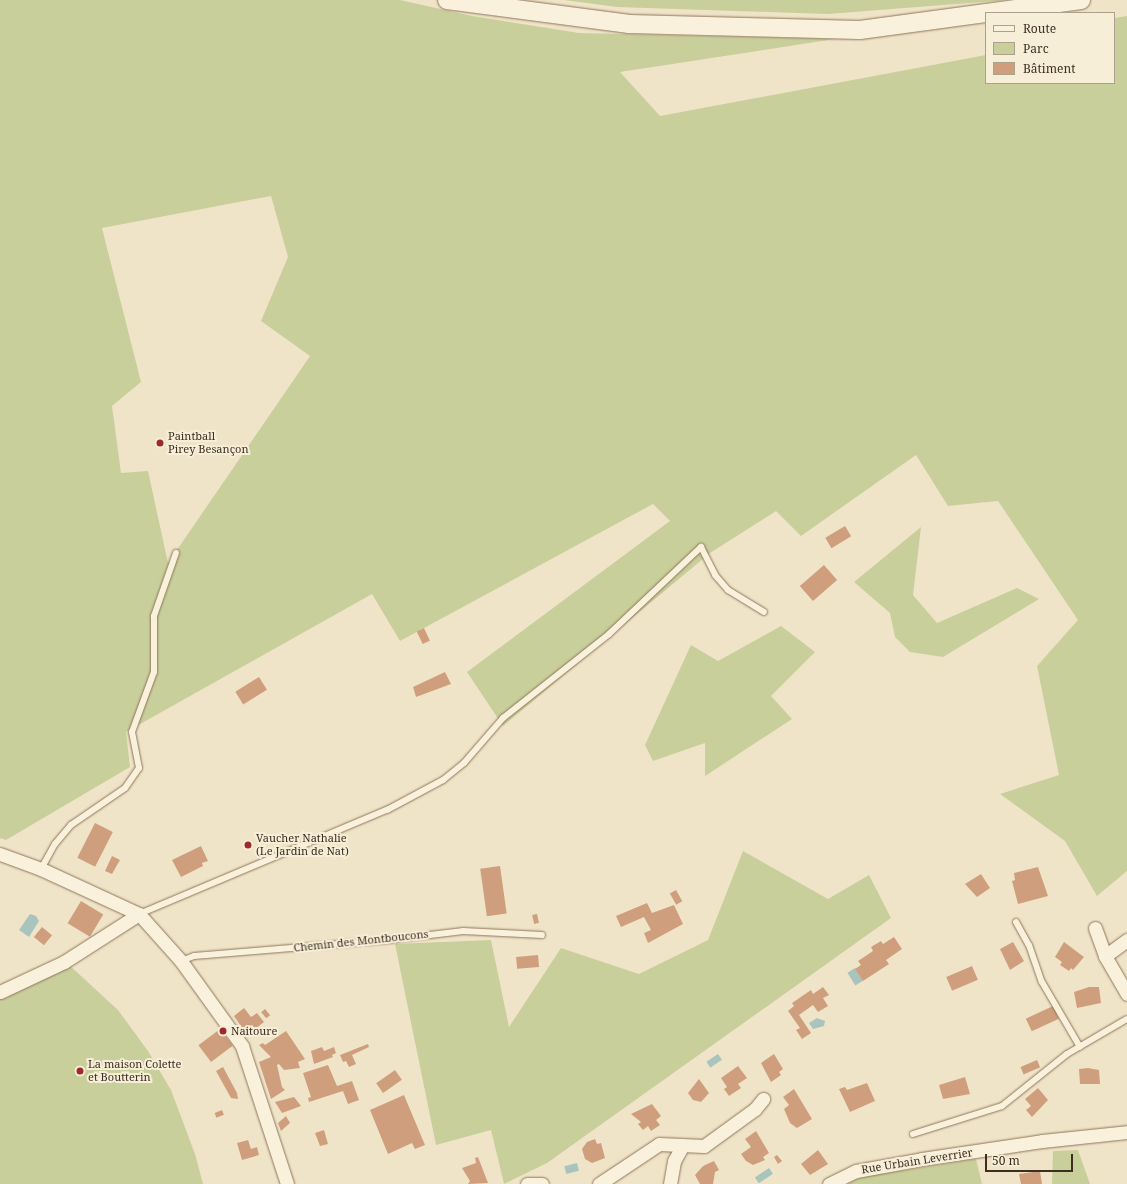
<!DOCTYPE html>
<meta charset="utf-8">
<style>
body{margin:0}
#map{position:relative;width:1127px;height:1184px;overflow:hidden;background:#f0e4c8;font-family:"Noto Serif",serif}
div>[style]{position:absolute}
.green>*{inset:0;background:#c9cf9b}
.water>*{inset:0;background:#a9c4bc;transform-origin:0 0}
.building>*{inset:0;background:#cf9f7d;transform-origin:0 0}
.roads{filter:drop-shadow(0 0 1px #8d765c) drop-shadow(0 0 1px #8d765c)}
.service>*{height:6px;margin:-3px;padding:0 3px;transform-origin:3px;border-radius:3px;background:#faf1dc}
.minor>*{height:13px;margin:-6.5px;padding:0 6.5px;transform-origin:6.5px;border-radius:6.5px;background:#faf1dc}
.secondary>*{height:18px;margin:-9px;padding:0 9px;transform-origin:9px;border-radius:9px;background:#faf1dc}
.dots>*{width:11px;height:11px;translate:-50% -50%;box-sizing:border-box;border:2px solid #f7eed8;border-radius:50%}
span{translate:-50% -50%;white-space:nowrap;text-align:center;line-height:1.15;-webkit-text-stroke:4px #f7eed8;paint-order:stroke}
.poi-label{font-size:11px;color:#3d2e20}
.left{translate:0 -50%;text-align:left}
.street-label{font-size:11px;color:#3d2e20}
.legend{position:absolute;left:985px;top:12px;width:130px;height:72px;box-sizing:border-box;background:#f7eed8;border:1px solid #ada18e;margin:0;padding:5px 7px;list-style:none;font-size:12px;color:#3d2e20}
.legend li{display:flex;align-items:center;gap:8px;height:20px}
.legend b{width:20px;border:1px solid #ada18e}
.scale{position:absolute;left:985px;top:1154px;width:88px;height:18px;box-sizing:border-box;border:2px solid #3d2e20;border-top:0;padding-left:5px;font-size:12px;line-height:14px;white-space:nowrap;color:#3d2e20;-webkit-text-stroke:3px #f7eed8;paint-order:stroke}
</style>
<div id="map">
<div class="green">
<div style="clip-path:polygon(evenodd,0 0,400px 0,472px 16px,579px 33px,835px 39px,620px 72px,660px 116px,986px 55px,986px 83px,1114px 83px,1114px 18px,1127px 16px,1127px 871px,1097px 896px,1065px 841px,1000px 794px,1059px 775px,1037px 666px,1078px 620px,998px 501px,948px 506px,916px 455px,801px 536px,776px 511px,710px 553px,503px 726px,467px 672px,670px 521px,653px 504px,400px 641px,372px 594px,126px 732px,130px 767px,6px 840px,0 838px,0 0,271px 196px,288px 257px,261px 321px,310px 356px,168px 563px,148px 471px,121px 473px,112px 406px,141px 382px,102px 228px,271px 196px)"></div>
<div style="clip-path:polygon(564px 0,1008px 0,828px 14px,617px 7px)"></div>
<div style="clip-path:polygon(921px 527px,913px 595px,937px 623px,1017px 588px,1039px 599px,943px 657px,910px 652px,895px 637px,890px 613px,854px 582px)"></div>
<div style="clip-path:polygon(781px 626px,815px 652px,771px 696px,792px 719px,705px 776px,705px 743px,653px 761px,645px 745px,691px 645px,718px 661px)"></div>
<div style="clip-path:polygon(743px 851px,828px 899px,869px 875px,891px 918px,547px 1163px,504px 1184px,491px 1130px,436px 1145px,395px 944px,491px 940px,509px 1027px,561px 948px,639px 974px,708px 940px)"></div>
<div style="clip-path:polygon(68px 964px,118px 1010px,148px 1051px,171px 1090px,195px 1154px,203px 1184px,0 1184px,0 999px)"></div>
<div style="clip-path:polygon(1078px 1150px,1090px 1184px,1052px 1184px,1053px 1151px)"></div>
<div style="clip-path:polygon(976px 1159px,982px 1184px,847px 1184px,862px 1177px)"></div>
</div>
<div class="water">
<div style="clip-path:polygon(30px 914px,36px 916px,39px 921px,29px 937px,19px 930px)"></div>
<div style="left:855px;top:968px;width:15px;height:9px;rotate:58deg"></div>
<div style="clip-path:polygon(817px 1018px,825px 1021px,824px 1026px,813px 1029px,809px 1023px)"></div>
<div style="left:718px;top:1054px;width:7px;height:14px;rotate:56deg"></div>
<div style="left:577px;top:1163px;width:8px;height:13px;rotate:76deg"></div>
<div style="left:769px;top:1168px;width:7px;height:17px;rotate:56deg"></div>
</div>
<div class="building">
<div style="left:845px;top:526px;width:12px;height:23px;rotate:59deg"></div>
<div style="left:824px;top:565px;width:20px;height:32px;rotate:49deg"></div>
<div style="left:424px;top:628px;width:14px;height:8px;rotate:65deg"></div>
<div style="clip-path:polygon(445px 672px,451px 684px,416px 697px,413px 687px)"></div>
<div style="left:259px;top:677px;width:15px;height:28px;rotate:58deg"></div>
<div style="left:95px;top:823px;width:20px;height:39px;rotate:27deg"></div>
<div style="clip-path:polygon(201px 846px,208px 861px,202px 863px,203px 866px,181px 877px,172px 860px)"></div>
<div style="clip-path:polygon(112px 856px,120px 860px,112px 874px,105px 871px)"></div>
<div style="left:500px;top:866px;width:48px;height:20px;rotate:82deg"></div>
<div style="clip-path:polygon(1038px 867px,1048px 896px,1018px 904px,1012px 881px,1015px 880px,1014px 873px)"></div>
<div style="clip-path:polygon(981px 874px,990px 888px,977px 897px,965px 884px)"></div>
<div style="left:676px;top:890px;width:13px;height:7px;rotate:61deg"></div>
<div style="left:81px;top:901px;width:26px;height:26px;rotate:31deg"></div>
<div style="clip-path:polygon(647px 903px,652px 913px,674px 905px,683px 924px,648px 943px,644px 933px,651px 930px,644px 917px,621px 927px,616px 916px)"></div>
<div style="left:537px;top:914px;width:9px;height:5px;rotate:77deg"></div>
<div style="left:42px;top:927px;width:13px;height:13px;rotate:39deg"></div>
<div style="clip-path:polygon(894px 937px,902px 949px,886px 960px,889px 964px,863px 981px,855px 969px,861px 965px,858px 961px,873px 951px,871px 947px,881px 941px,883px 944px)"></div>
<div style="clip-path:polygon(1013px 942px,1024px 961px,1010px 970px,1000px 949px)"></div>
<div style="clip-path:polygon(1064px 942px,1084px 957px,1073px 970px,1071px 968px,1069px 971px,1060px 965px,1062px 962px,1055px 957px)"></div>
<div style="left:538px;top:955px;width:12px;height:22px;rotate:85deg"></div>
<div style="left:972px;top:966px;width:15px;height:28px;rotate:67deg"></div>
<div style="clip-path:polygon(823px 987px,829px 995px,823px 998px,828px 1006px,818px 1012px,813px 1005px,799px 1015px,811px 1033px,802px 1039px,796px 1030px,800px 1028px,788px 1011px,794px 1006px,792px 1003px,811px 990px,813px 994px)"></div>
<div style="clip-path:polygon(1089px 987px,1099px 987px,1101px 1003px,1077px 1008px,1074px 992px)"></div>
<div style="left:1053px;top:1006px;width:14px;height:30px;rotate:65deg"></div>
<div style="clip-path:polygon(244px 1008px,251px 1017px,257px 1013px,264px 1022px,247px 1035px,234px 1016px)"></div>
<div style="left:265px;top:1009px;width:8px;height:5px;rotate:50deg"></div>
<div style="left:220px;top:1029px;width:21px;height:27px;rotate:53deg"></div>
<div style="clip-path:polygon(286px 1031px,305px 1059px,298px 1062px,300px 1068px,284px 1070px,279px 1064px,277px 1065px,282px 1087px,285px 1090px,271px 1099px,259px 1062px,271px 1057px,259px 1045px,263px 1043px,265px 1045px)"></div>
<div style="clip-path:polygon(368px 1044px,369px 1047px,352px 1055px,356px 1064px,349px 1067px,346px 1061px,343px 1062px,340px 1055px)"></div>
<div style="clip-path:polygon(322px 1047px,324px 1051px,334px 1047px,336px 1053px,332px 1055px,333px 1057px,314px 1064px,311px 1051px)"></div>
<div style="clip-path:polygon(774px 1054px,783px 1069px,779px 1072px,781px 1075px,771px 1082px,761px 1063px)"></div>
<div style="left:1037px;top:1060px;width:8px;height:18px;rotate:67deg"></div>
<div style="clip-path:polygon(328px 1065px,337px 1086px,352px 1081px,359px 1100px,348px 1104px,343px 1091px,309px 1102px,308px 1098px,311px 1097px,303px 1073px)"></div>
<div style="clip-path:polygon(738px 1066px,747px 1078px,738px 1084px,741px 1088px,729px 1096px,724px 1089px,727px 1087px,721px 1078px)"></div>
<div style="clip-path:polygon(223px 1067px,237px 1093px,238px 1099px,231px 1098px,216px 1071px)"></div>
<div style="clip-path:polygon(1088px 1068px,1099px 1070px,1100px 1084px,1080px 1084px,1079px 1069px)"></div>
<div style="left:395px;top:1070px;width:12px;height:23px;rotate:55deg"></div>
<div style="clip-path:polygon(965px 1077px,970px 1094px,943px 1099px,939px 1085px)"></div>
<div style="clip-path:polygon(699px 1079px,709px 1093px,701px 1102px,693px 1100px,688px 1093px)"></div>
<div style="clip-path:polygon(867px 1083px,875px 1101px,850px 1112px,839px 1089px,845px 1087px,847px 1090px)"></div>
<div style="clip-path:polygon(1038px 1088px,1048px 1100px,1032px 1117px,1026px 1110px,1031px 1106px,1025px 1099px)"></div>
<div style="clip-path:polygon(794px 1089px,812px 1119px,797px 1128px,790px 1123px,784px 1109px,789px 1105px,783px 1097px)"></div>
<div style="clip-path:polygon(404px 1095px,425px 1145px,415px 1149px,412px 1143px,388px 1154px,370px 1110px)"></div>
<div style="clip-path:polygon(294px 1097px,301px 1106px,282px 1113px,275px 1102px)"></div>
<div style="clip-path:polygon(652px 1104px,661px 1116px,656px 1120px,660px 1125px,651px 1131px,648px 1126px,643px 1130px,638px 1124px,641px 1122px,631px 1114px)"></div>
<div style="left:222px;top:1110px;width:5px;height:8px;rotate:68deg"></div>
<div style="clip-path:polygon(286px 1116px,290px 1123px,281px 1131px,278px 1123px)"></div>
<div style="clip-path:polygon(324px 1130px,328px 1144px,320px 1146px,315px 1133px)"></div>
<div style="clip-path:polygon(756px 1131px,769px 1153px,763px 1157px,765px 1160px,753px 1165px,746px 1161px,741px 1154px,751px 1147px,745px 1139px)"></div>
<div style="clip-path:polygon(595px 1139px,597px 1144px,601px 1143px,605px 1158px,592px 1163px,585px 1159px,582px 1149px,587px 1142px)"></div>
<div style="clip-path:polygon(248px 1140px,251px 1149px,257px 1147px,259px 1155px,242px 1160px,237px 1143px)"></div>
<div style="clip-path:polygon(818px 1150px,828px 1164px,810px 1175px,801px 1164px)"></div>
<div style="clip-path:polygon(777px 1155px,782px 1161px,778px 1164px,774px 1157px)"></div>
<div style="clip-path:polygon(478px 1157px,488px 1183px,468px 1184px,470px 1181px,462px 1168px,476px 1163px,475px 1158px)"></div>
<div style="clip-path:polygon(714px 1161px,719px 1170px,715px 1172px,713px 1184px,700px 1184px,695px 1175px,703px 1166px)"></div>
<div style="clip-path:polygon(1040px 1171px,1042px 1184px,1021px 1184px,1019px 1174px)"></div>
</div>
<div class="roads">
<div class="service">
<div style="left:41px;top:869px;width:29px;rotate:-61deg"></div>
<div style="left:55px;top:844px;width:25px;rotate:-50deg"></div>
<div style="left:71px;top:825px;width:65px;rotate:-34.4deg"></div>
<div style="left:125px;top:788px;width:24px;rotate:-55deg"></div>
<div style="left:139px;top:768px;width:37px;rotate:-101deg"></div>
<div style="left:132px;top:732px;width:64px;rotate:-69.9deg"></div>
<div style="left:154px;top:672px;width:56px;rotate:-90deg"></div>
<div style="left:154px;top:616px;width:67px;rotate:-70.8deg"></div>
<div style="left:139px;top:914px;width:269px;rotate:-22.8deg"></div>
<div style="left:387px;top:810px;width:64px;rotate:-28.2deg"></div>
<div style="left:443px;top:780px;width:27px;rotate:-39deg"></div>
<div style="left:464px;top:763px;width:60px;rotate:-49.1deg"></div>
<div style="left:503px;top:718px;width:135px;rotate:-38.4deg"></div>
<div style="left:609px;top:634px;width:127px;rotate:-43.4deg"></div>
<div style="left:701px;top:547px;width:31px;rotate:63deg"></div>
<div style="left:715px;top:575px;width:20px;rotate:49deg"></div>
<div style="left:728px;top:590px;width:42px;rotate:31.4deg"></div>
<div style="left:1016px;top:922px;width:26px;rotate:61deg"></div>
<div style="left:1029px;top:945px;width:39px;rotate:71deg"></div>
<div style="left:1042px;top:982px;width:75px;rotate:59.7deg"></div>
<div style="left:181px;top:961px;width:14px;rotate:-21deg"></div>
<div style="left:194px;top:956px;width:195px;rotate:-4.7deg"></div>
<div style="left:388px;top:940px;width:76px;rotate:-6.8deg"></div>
<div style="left:463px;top:931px;width:79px;rotate:2.9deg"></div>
<div style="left:913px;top:1134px;width:93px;rotate:-17.5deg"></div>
<div style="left:1002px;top:1106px;width:83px;rotate:-38.7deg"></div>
<div style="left:1067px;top:1054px;width:69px;rotate:-30.3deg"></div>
</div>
<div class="minor">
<div style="left:0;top:854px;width:44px;rotate:20.1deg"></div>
<div style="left:41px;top:869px;width:108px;rotate:24.7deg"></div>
<div style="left:139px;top:914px;width:63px;rotate:48.2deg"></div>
<div style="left:181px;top:961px;width:105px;rotate:54.3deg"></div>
<div style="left:242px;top:1046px;width:145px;rotate:71.9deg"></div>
<div style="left:1095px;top:928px;width:30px;rotate:70deg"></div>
<div style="left:1105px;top:956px;width:44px;rotate:59.9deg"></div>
<div style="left:1105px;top:956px;width:27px;rotate:-36deg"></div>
<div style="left:0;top:992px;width:71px;rotate:-25.1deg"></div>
<div style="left:64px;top:962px;width:89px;rotate:-32.6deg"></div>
<div style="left:527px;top:1184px;width:15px"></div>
<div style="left:599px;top:1184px;width:72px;rotate:-33.7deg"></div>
<div style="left:659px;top:1144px;width:45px;rotate:2.5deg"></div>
<div style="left:704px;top:1146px;width:63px;rotate:-36deg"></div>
<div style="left:755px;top:1109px;width:13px;rotate:-51deg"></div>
<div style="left:670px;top:1184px;width:23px;rotate:-80deg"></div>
<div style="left:674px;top:1161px;width:18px;rotate:-61deg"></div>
<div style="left:829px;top:1184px;width:30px;rotate:-26deg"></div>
<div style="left:856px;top:1171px;width:67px;rotate:-10.3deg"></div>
<div style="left:922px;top:1159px;width:121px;rotate:-8.5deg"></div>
<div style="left:1042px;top:1141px;width:85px;rotate:-6deg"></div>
</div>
<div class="secondary">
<div style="left:447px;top:0;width:184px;rotate:7.5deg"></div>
<div style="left:629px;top:24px;width:231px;rotate:1.5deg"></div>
<div style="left:860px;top:30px;width:223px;rotate:-7.7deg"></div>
</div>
</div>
<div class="dots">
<div style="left:160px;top:443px;background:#9e2a2b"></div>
<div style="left:248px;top:845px;background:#9e2a2b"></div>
<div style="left:223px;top:1031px;background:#9e2a2b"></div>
<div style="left:80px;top:1071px;background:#9e2a2b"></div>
</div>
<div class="poi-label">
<span class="left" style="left:168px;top:443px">Paintball<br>Pirey Besançon</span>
<span class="left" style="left:256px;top:845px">Vaucher Nathalie<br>(Le Jardin de Nat)</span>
<span class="left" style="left:231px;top:1031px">Naitoure</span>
<span class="left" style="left:88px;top:1071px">La maison Colette<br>et Boutterin</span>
</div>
<div class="street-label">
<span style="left:361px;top:941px;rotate:-6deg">Chemin des Montboucons</span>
<span style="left:917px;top:1161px;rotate:-9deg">Rue Urbain Leverrier</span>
</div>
<ul class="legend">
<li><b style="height:5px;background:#faf1dc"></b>Route</li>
<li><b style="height:11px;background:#c9cf9b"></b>Parc</li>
<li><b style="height:11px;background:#cf9f7d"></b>Bâtiment</li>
</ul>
<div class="scale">50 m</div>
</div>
